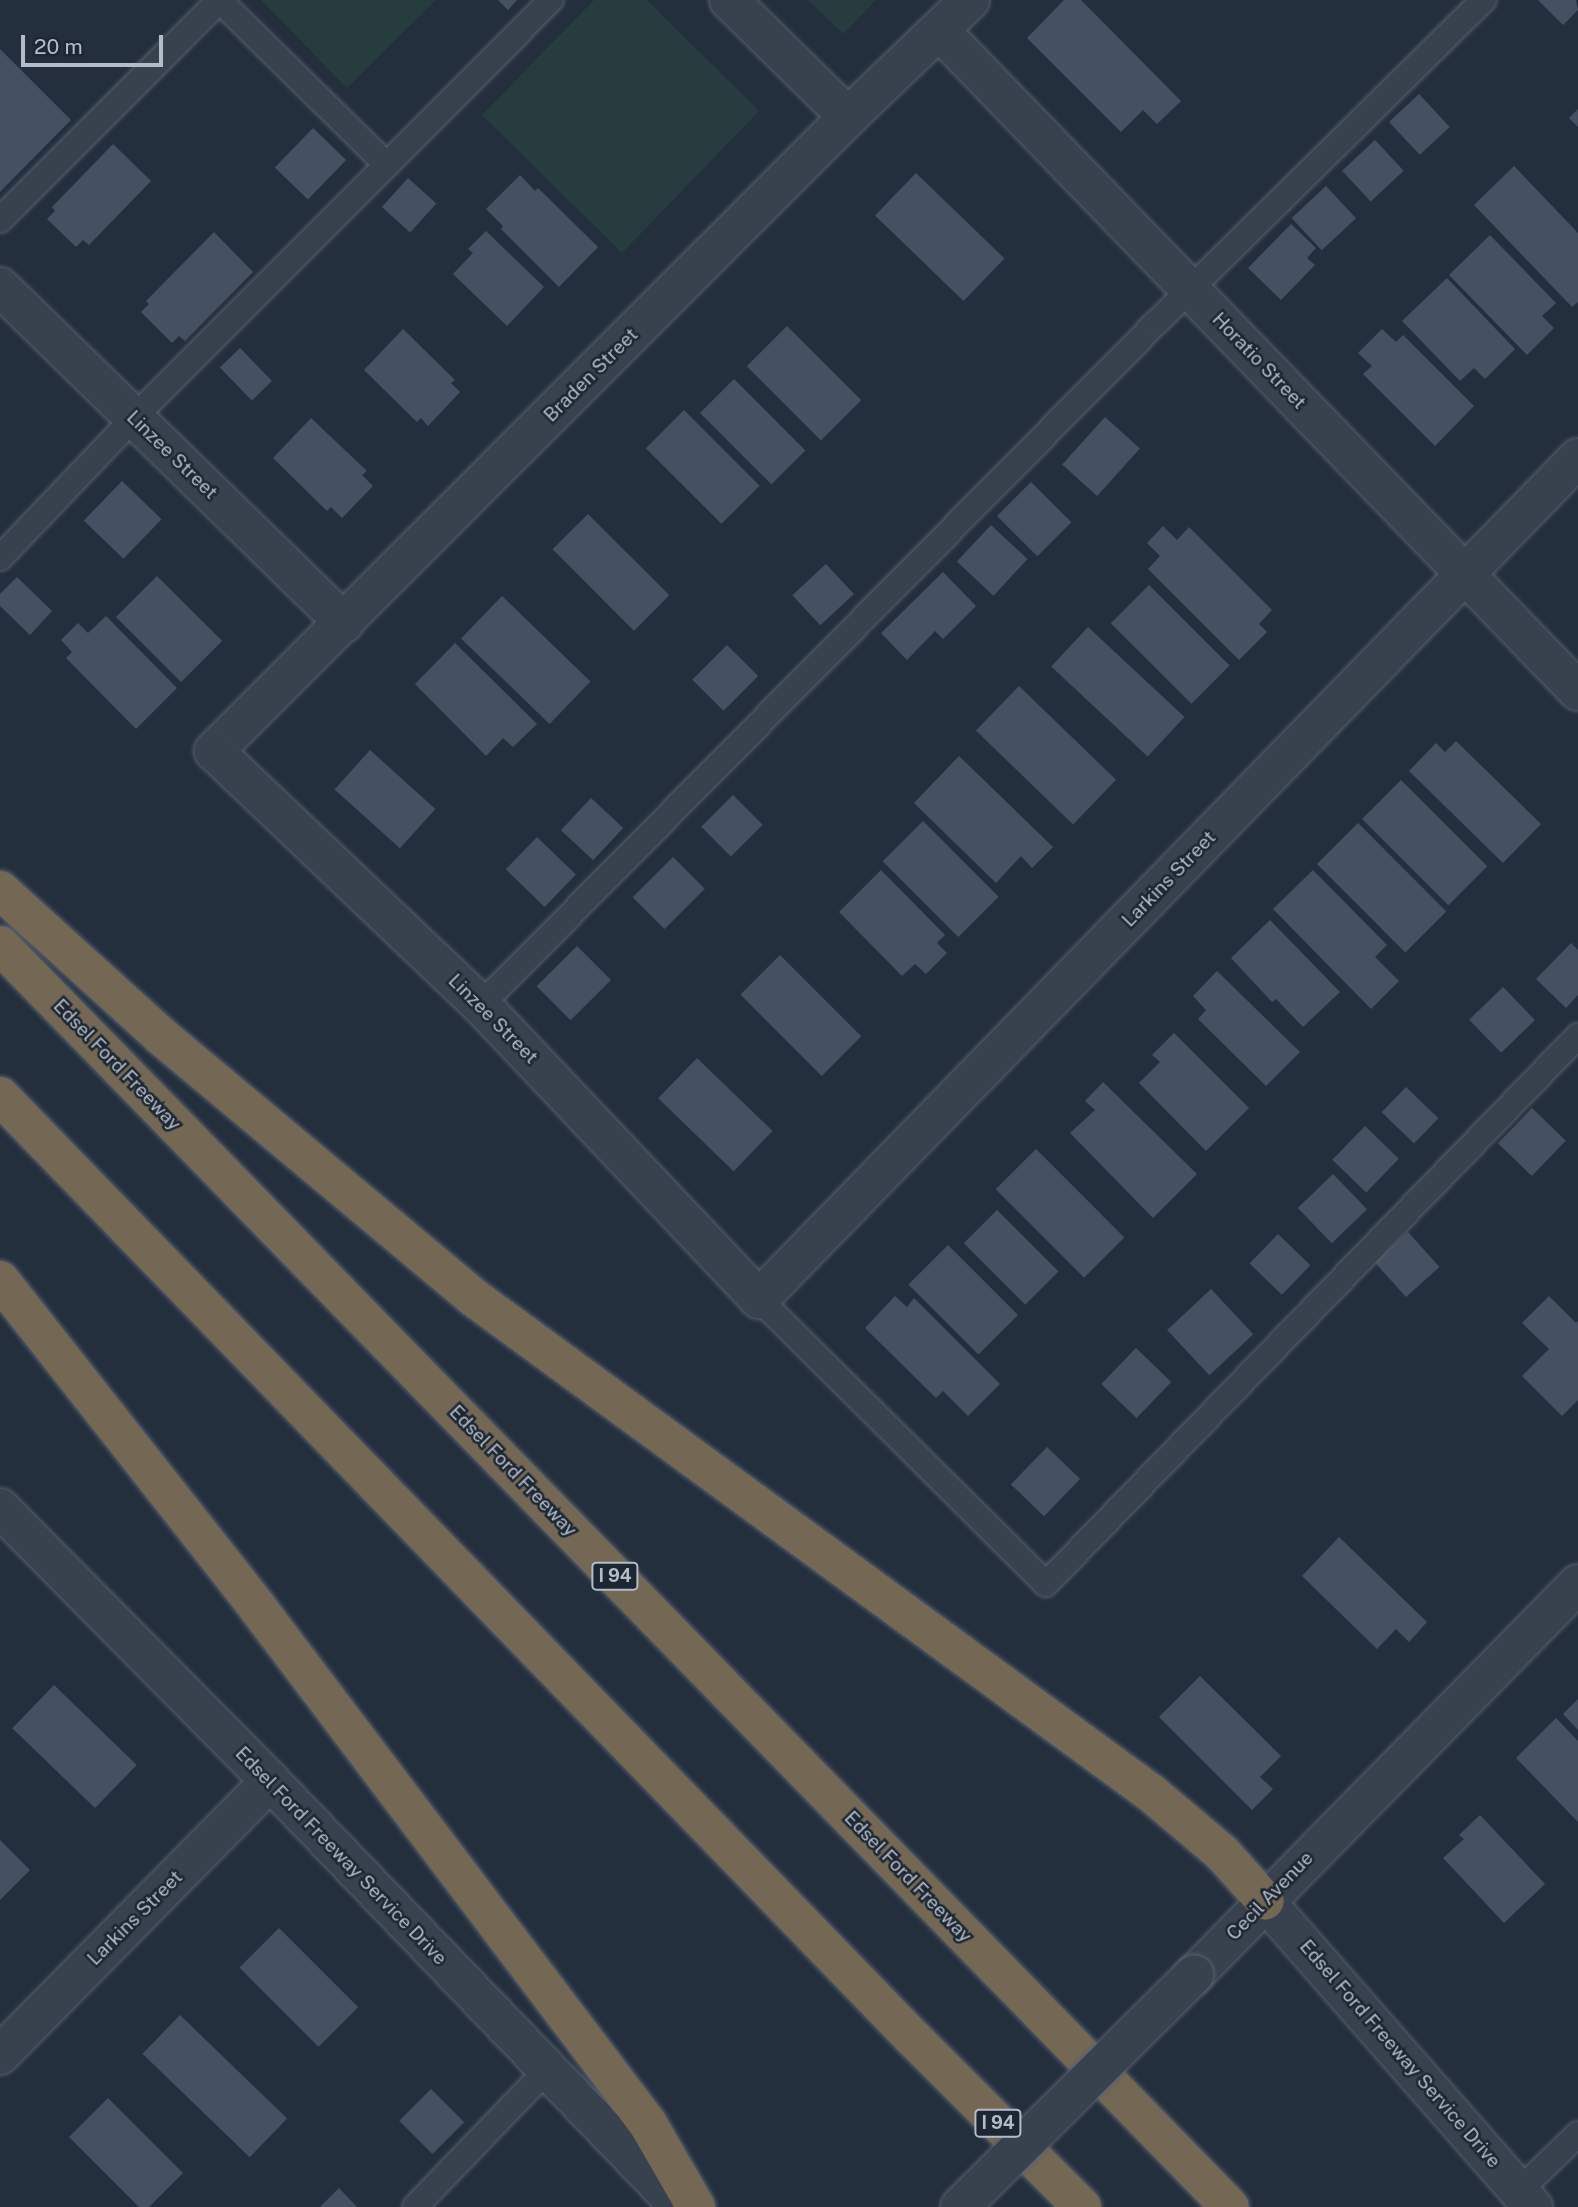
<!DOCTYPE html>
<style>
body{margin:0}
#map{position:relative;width:1578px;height:2207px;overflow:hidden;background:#242f3e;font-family:"Public Sans",sans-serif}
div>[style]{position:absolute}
.green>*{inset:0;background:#263c3f}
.building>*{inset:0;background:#455162;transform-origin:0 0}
.roads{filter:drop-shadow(0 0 2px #565f6c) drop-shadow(0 0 2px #565f6c)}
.lane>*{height:24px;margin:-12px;padding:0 12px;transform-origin:12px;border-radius:12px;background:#38414e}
.street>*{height:38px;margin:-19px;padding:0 19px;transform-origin:19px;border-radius:19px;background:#38414e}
.highway>*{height:38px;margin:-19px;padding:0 19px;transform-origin:19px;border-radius:19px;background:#746855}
.bridges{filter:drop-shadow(0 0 2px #565f6c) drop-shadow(0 0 2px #565f6c)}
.street-bridge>*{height:38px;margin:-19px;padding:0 19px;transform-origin:19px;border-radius:19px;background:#38414e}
span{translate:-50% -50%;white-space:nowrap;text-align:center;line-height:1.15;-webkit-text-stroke:5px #1d2633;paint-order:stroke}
.shield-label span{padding:2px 5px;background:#1d2633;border:2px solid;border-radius:5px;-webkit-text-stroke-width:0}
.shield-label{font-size:18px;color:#b4bcc9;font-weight:700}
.street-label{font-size:19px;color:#b4bcc9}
.scale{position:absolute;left:21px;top:35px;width:142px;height:32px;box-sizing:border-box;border:4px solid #b4bcc9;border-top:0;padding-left:9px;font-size:21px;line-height:24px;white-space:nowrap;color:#b4bcc9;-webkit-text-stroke:5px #1d2633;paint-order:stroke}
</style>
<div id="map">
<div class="green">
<div style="clip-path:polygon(261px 0,436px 0,347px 88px)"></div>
<div style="clip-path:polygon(594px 0,647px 0,759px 111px,622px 253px,482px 115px)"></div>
<div style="clip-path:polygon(808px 0,876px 0,843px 34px)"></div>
</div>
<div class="building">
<div style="clip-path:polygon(498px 0,517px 0,508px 10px)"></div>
<div style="clip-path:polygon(1064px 0,1081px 0,1181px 101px,1157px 124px,1143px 110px,1121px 132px,1027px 38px)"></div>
<div style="clip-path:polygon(1538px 0,1576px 0,1578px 10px,1563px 25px)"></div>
<div style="clip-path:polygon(0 49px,71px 120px,0 192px)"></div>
<div style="left:1419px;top:94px;width:45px;height:41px;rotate:47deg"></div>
<div style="clip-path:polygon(1578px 109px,1578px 127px,1569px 118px)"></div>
<div style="left:313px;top:128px;width:46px;height:55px;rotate:44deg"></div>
<div style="left:1375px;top:140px;width:42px;height:45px;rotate:47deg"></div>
<div style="clip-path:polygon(113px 144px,151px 181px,89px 245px,83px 240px,76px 247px,47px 219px,55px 211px,52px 207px)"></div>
<div style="clip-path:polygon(1514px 166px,1578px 233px,1578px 302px,1572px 307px,1474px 205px)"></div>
<div style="left:916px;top:173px;width:123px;height:59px;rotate:44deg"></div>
<div style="clip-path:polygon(520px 175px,535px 191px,538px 188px,598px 247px,559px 287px,501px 229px,503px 226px,486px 209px)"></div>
<div style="left:408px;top:178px;width:38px;height:39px;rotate:42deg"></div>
<div style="left:1326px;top:186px;width:44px;height:47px;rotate:47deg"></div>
<div style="clip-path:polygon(1291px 224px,1316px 248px,1307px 258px,1315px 265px,1281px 300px,1248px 268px)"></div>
<div style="clip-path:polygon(486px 231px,544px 287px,507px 326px,453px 274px,473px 253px,468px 249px)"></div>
<div style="clip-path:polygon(214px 232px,253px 272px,185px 341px,179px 336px,172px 343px,141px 312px,149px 304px,146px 301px)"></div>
<div style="clip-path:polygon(1490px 235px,1556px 303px,1542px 316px,1554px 328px,1527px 355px,1449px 275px)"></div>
<div style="clip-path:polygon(1447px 278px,1515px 349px,1485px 379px,1474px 368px,1460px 381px,1402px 321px)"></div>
<div style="left:787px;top:326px;width:105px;height:57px;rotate:45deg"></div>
<div style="clip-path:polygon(403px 329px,455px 380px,451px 383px,460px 392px,428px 426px,421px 418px,417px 422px,364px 370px)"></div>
<div style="clip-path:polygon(1382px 329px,1396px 342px,1403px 335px,1474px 406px,1435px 446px,1363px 374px,1372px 366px,1358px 353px)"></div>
<div style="left:240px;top:348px;width:46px;height:28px;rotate:46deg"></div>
<div style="left:734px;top:379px;width:101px;height:48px;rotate:45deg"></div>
<div style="left:684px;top:410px;width:107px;height:54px;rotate:45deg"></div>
<div style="left:1105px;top:417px;width:47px;height:64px;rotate:42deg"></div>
<div style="clip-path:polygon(311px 418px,367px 471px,362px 475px,373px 486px,342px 518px,331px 507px,327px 511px,273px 458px)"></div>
<div style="left:122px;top:481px;width:55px;height:55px;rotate:44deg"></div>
<div style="left:1031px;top:482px;width:57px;height:48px;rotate:45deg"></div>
<div style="left:588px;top:514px;width:115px;height:50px;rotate:45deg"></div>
<div style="left:991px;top:525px;width:50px;height:50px;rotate:43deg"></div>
<div style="clip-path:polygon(1163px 526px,1177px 540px,1189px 527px,1272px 610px,1259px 624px,1267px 632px,1239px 660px,1148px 569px,1160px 556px,1147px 543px)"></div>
<div style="left:826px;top:564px;width:41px;height:46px;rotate:47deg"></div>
<div style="clip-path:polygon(943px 572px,976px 606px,943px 639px,935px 631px,907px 660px,881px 633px)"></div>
<div style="left:157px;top:576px;width:92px;height:58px;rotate:45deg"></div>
<div style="clip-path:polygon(17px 577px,52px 611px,30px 635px,0 606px,0 594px)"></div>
<div style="left:1149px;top:585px;width:114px;height:54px;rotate:45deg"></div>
<div style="left:502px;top:596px;width:123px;height:59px;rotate:44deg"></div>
<div style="clip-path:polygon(106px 616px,177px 688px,136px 729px,66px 658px,72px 652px,61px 640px,78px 623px,88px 633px)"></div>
<div style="left:1088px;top:627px;width:132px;height:54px;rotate:43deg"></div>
<div style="clip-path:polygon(455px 643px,537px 724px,513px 747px,503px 738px,486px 756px,415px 684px)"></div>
<div style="left:727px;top:645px;width:44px;height:49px;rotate:45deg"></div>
<div style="left:1019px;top:686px;width:135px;height:62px;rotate:44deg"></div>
<div style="clip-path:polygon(1456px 741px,1541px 824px,1503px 863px,1409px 771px,1436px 743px,1445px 752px)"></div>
<div style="left:370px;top:750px;width:88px;height:53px;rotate:42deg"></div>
<div style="clip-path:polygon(959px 756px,1053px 847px,1032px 868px,1021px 856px,996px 883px,914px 803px)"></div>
<div style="left:1401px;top:780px;width:122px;height:55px;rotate:45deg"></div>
<div style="left:733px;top:795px;width:42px;height:45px;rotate:45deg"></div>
<div style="left:591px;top:798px;width:44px;height:44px;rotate:43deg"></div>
<div style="left:923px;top:821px;width:107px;height:57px;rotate:45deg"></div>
<div style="left:1358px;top:823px;width:125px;height:58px;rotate:45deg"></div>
<div style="left:537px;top:837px;width:54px;height:45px;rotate:44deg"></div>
<div style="left:673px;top:857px;width:45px;height:57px;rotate:45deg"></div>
<div style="clip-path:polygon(881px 870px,945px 935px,937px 943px,947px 953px,926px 974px,915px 964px,902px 976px,839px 912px)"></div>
<div style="clip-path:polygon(1313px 870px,1387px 945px,1375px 957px,1399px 981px,1371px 1009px,1273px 909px)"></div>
<div style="clip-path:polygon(1270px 920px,1340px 992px,1303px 1027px,1276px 999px,1272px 1002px,1231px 958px)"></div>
<div style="clip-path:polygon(1571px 943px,1578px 950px,1578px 995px,1566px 1008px,1536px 979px)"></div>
<div style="left:577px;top:946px;width:48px;height:57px;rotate:45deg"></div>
<div style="left:780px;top:955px;width:115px;height:56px;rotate:45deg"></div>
<div style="clip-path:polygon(1217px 971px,1300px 1052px,1266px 1086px,1198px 1019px,1206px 1010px,1193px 996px)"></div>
<div style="left:1503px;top:987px;width:46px;height:47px;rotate:46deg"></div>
<div style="clip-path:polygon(1174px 1033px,1249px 1108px,1206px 1151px,1139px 1083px,1160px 1062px,1152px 1055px)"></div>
<div style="left:697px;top:1058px;width:105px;height:56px;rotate:44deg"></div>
<div style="clip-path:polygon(1103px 1082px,1197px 1174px,1153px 1218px,1070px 1133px,1095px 1110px,1085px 1101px)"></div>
<div style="left:1406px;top:1087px;width:45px;height:35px;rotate:44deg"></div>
<div style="left:1532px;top:1108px;width:47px;height:49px;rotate:44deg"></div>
<div style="left:1365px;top:1126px;width:47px;height:47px;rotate:44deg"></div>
<div style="left:1036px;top:1149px;width:125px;height:57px;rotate:45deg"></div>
<div style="left:1333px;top:1174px;width:49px;height:49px;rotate:46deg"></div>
<div style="left:997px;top:1210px;width:87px;height:47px;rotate:45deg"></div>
<div style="left:1408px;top:1232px;width:47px;height:45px;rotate:48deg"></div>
<div style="left:1278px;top:1234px;width:45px;height:41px;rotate:44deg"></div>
<div style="left:948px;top:1245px;width:99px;height:56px;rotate:45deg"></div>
<div style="left:1211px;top:1289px;width:62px;height:60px;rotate:47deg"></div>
<div style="clip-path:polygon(895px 1296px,907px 1307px,914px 1298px,1000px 1384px,968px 1416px,943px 1391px,936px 1398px,865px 1328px)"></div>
<div style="clip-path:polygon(1549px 1296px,1576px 1323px,1578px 1321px,1578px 1400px,1562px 1416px,1522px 1376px,1549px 1349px,1522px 1323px)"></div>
<div style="left:1136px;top:1348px;width:49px;height:50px;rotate:44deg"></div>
<div style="left:1047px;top:1447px;width:46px;height:52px;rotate:44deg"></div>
<div style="clip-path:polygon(1339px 1537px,1427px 1622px,1409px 1642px,1396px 1629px,1377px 1649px,1302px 1576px)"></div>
<div style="clip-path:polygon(1200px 1676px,1281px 1756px,1260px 1777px,1273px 1789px,1252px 1810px,1159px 1717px)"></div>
<div style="left:54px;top:1685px;width:115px;height:60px;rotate:44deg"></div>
<div style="clip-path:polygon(1578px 1699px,1578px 1730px,1563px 1714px)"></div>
<div style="clip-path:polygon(1556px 1718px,1578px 1741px,1578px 1822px,1516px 1758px)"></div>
<div style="clip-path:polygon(1480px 1815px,1545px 1884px,1504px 1923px,1443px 1858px,1464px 1839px,1459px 1835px)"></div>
<div style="clip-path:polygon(0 1840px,30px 1870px,0 1900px)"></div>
<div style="left:279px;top:1928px;width:112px;height:56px;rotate:45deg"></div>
<div style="left:180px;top:2015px;width:149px;height:54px;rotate:44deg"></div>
<div style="left:431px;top:2089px;width:47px;height:45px;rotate:45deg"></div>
<div style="clip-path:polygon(108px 2098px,183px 2173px,149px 2207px,139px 2207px,69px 2137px)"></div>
<div style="clip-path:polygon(339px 2188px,357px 2207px,320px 2207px)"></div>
</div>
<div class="roads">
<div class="lane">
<div style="left:220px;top:1px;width:234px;rotate:44.5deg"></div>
<div style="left:0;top:220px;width:311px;rotate:-45deg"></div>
<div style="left:0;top:558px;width:194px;rotate:-46.3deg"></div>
<div style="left:134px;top:418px;width:590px;rotate:-45.07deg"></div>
<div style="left:481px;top:1005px;width:961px;rotate:-45.3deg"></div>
<div style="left:1157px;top:322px;width:459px;rotate:-44.6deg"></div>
<div style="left:759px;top:1299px;width:404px;rotate:44.8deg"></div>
<div style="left:1046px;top:1584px;width:764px;rotate:-45.85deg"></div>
<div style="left:1519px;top:2191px;width:82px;rotate:-44deg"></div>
<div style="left:415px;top:2207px;width:190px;rotate:-46.1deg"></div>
</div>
<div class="street">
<div style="left:729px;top:0;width:167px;rotate:44.5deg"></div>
<div style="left:970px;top:0;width:169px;rotate:136.2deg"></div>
<div style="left:848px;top:117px;width:897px;rotate:135deg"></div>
<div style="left:214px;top:751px;width:369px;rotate:43.6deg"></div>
<div style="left:481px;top:1005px;width:405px;rotate:46.6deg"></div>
<div style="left:759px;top:1299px;width:1174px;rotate:-45.76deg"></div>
<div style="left:940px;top:31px;width:918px;rotate:45.97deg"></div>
<div style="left:0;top:287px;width:481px;rotate:44.3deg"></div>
<div style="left:0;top:1508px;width:384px;rotate:45.3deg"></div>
<div style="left:270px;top:1781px;width:591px;rotate:46.1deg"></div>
<div style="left:1265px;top:1901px;width:407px;rotate:48.8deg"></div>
<div style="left:1194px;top:1975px;width:548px;rotate:-45.52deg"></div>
<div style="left:0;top:2055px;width:385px;rotate:-45.4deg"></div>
</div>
<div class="highway">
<div style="left:0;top:890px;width:217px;rotate:42.2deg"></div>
<div style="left:161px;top:1036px;width:407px;rotate:39.9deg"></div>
<div style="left:473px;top:1297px;width:840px;rotate:36.19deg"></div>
<div style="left:1151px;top:1793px;width:93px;rotate:40.2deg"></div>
<div style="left:1222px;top:1853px;width:64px;rotate:48.1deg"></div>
<div style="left:0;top:945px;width:1762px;rotate:45.74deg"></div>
<div style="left:0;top:1096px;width:1312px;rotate:45.9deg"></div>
<div style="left:913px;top:2038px;width:239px;rotate:45deg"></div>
<div style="left:0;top:1280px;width:416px;rotate:51.8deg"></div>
<div style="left:257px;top:1607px;width:648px;rotate:52.9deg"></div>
<div style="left:648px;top:2124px;width:96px;rotate:60deg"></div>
</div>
</div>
<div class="bridges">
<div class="street-bridge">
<div style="left:960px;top:2207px;width:330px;rotate:-44.8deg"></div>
</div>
</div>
<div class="shield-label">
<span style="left:615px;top:1576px">I 94</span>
<span style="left:998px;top:2123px">I 94</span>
</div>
<div class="street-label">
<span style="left:1259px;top:361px;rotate:46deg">Horatio Street</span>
<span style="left:591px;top:375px;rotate:-45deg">Braden Street</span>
<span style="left:172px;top:455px;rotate:44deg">Linzee Street</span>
<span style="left:1169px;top:879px;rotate:-46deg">Larkins Street</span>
<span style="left:493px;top:1019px;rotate:45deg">Linzee Street</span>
<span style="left:117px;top:1065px;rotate:46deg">Edsel Ford Freeway</span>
<span style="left:513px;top:1471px;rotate:46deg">Edsel Ford Freeway</span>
<span style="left:341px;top:1856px;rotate:46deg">Edsel Ford Freeway Service Drive</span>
<span style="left:908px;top:1877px;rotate:46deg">Edsel Ford Freeway</span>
<span style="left:1270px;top:1896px;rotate:-46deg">Cecil Avenue</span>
<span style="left:135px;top:1918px;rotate:-45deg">Larkins Street</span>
<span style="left:1400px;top:2054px;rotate:49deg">Edsel Ford Freeway Service Drive</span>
</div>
<div class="scale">20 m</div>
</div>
